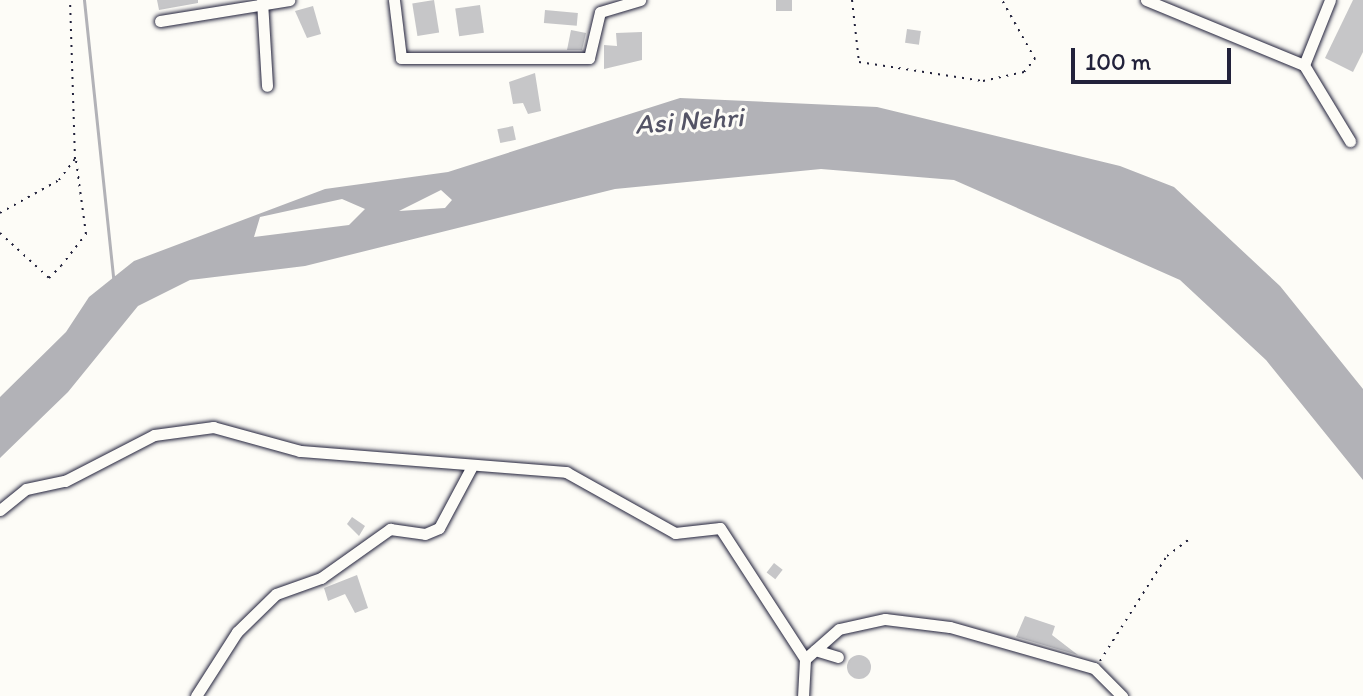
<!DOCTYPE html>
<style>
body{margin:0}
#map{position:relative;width:1363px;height:696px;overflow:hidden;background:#fdfcf7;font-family:Itim,sans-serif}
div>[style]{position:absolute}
.water>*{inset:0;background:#b2b2b7}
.stream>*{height:3px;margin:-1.5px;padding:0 1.5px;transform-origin:1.5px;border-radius:1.5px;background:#b2b2b7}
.building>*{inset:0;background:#c6c6c8;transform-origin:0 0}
.round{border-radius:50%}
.path>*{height:2px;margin-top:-1px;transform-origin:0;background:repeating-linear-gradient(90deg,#22223b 0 2px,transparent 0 8px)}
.roads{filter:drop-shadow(0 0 2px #22223b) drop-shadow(0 0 2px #22223b)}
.minor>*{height:11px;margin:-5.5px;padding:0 5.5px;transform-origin:5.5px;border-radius:5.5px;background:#fdfcf7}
span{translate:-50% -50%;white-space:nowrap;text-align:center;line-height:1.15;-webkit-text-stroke:6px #fdfcf7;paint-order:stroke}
.water-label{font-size:28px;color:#545466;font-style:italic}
.scale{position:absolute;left:1071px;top:48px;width:160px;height:36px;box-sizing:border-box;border:4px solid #22223b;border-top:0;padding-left:10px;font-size:24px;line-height:28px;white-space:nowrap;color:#22223b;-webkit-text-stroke:6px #fdfcf7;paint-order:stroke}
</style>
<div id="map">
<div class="water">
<div style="clip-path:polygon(evenodd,680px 98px,877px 107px,1120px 166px,1174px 187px,1280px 286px,1363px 389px,1363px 480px,1266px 360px,1180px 280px,954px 180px,821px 169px,615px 189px,305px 266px,190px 280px,138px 306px,68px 392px,0 458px,0 397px,66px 332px,89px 297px,134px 261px,325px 189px,448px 172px,680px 98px,441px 190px,452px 200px,445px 208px,399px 211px,441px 190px,680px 98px,342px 199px,365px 209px,349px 225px,254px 237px,260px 217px,342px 199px)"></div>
</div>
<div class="stream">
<div style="left:84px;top:0;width:279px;rotate:84deg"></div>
</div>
<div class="building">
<div style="clip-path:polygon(157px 0,198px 0,198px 3px,159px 10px)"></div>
<div style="left:434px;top:0;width:33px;height:22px;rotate:81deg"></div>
<div style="left:776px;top:0;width:16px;height:11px"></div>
<div style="clip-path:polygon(1353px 0,1363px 0,1363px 52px,1353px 72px,1325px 58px)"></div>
<div style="left:480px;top:5px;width:28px;height:25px;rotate:82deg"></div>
<div style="clip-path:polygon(313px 6px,321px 34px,307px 38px,295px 11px)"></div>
<div style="left:545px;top:10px;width:33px;height:13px;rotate:5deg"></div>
<div style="left:907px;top:29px;width:14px;height:14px;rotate:8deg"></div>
<div style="clip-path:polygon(571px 30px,586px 33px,582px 50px,567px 50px)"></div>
<div style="clip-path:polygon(642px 32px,642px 60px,604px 69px,604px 45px,617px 46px,616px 33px)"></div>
<div style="clip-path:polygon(535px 73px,541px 111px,528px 114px,523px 103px,513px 104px,509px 82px)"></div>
<div style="left:513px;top:126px;width:14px;height:16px;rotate:78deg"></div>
<div style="clip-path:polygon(352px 517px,365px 526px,359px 536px,347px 524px)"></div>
<div style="left:774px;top:563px;width:11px;height:12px;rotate:38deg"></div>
<div style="clip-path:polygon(357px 575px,368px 608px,355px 613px,345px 594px,328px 601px,324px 588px)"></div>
<div style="clip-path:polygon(1025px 616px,1055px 626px,1052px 635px,1078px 655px,1016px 637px)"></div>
<div class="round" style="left:847px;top:655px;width:24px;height:24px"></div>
</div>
<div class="path">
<div style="left:852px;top:0;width:62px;rotate:83.6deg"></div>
<div style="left:859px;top:62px;width:125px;rotate:8.7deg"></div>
<div style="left:983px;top:81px;width:42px;rotate:-12.4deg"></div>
<div style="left:1024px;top:72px;width:17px;rotate:-50deg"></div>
<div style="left:1035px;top:59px;width:68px;rotate:-119.2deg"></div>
<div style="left:0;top:213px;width:68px;rotate:-29.2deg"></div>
<div style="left:59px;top:180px;width:26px;rotate:-53deg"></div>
<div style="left:75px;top:159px;width:159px;rotate:-91.8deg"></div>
<div style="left:0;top:233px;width:67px;rotate:42.6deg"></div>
<div style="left:49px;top:278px;width:17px;rotate:-45deg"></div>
<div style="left:61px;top:266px;width:41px;rotate:-52deg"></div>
<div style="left:86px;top:234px;width:75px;rotate:-97.7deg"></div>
<div style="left:1100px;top:661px;width:125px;rotate:-57.5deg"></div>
<div style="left:1167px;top:556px;width:31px;rotate:-37deg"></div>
</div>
<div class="roads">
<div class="minor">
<div style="left:394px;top:0;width:58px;rotate:83.1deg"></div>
<div style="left:401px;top:58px;width:188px"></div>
<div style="left:589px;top:58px;width:47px;rotate:-76.6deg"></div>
<div style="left:600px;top:12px;width:42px;rotate:-16.7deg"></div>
<div style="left:1146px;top:0;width:171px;rotate:22.4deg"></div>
<div style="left:1330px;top:0;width:70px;rotate:111.8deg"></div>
<div style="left:1304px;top:65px;width:89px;rotate:58.8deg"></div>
<div style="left:262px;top:1px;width:85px;rotate:86.6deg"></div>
<div style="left:160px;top:21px;width:131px;rotate:-9.2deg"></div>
<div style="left:0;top:510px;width:33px;rotate:-39deg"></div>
<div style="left:26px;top:489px;width:40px;rotate:-12deg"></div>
<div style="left:65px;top:481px;width:100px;rotate:-27.3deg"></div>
<div style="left:154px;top:435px;width:60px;rotate:-7.7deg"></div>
<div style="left:213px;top:427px;width:90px;rotate:15.4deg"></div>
<div style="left:300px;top:451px;width:267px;rotate:4.5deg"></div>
<div style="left:566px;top:472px;width:125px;rotate:29.2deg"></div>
<div style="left:675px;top:533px;width:45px;rotate:-6.3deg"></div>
<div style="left:720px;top:528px;width:156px;rotate:57deg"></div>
<div style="left:805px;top:659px;width:37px;rotate:93deg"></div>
<div style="left:815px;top:650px;width:24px;rotate:17deg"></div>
<div style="left:805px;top:659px;width:45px;rotate:-41.4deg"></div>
<div style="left:839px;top:629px;width:47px;rotate:-12.3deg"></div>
<div style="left:885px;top:619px;width:65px;rotate:7deg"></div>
<div style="left:950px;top:627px;width:150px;rotate:15.9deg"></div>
<div style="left:1094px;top:668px;width:40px;rotate:45deg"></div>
<div style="left:196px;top:696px;width:76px;rotate:-57.4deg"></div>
<div style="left:237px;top:632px;width:54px;rotate:-44.3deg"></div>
<div style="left:276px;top:594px;width:48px;rotate:-19.6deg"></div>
<div style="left:321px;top:578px;width:85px;rotate:-35.4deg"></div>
<div style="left:390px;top:529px;width:35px;rotate:8deg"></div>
<div style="left:425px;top:534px;width:15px;rotate:-23deg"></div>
<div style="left:439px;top:528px;width:68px;rotate:-61.9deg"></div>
</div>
</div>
<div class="water-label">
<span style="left:689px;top:120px;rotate:-4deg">Asi Nehri</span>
</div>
<div class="scale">100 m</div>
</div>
